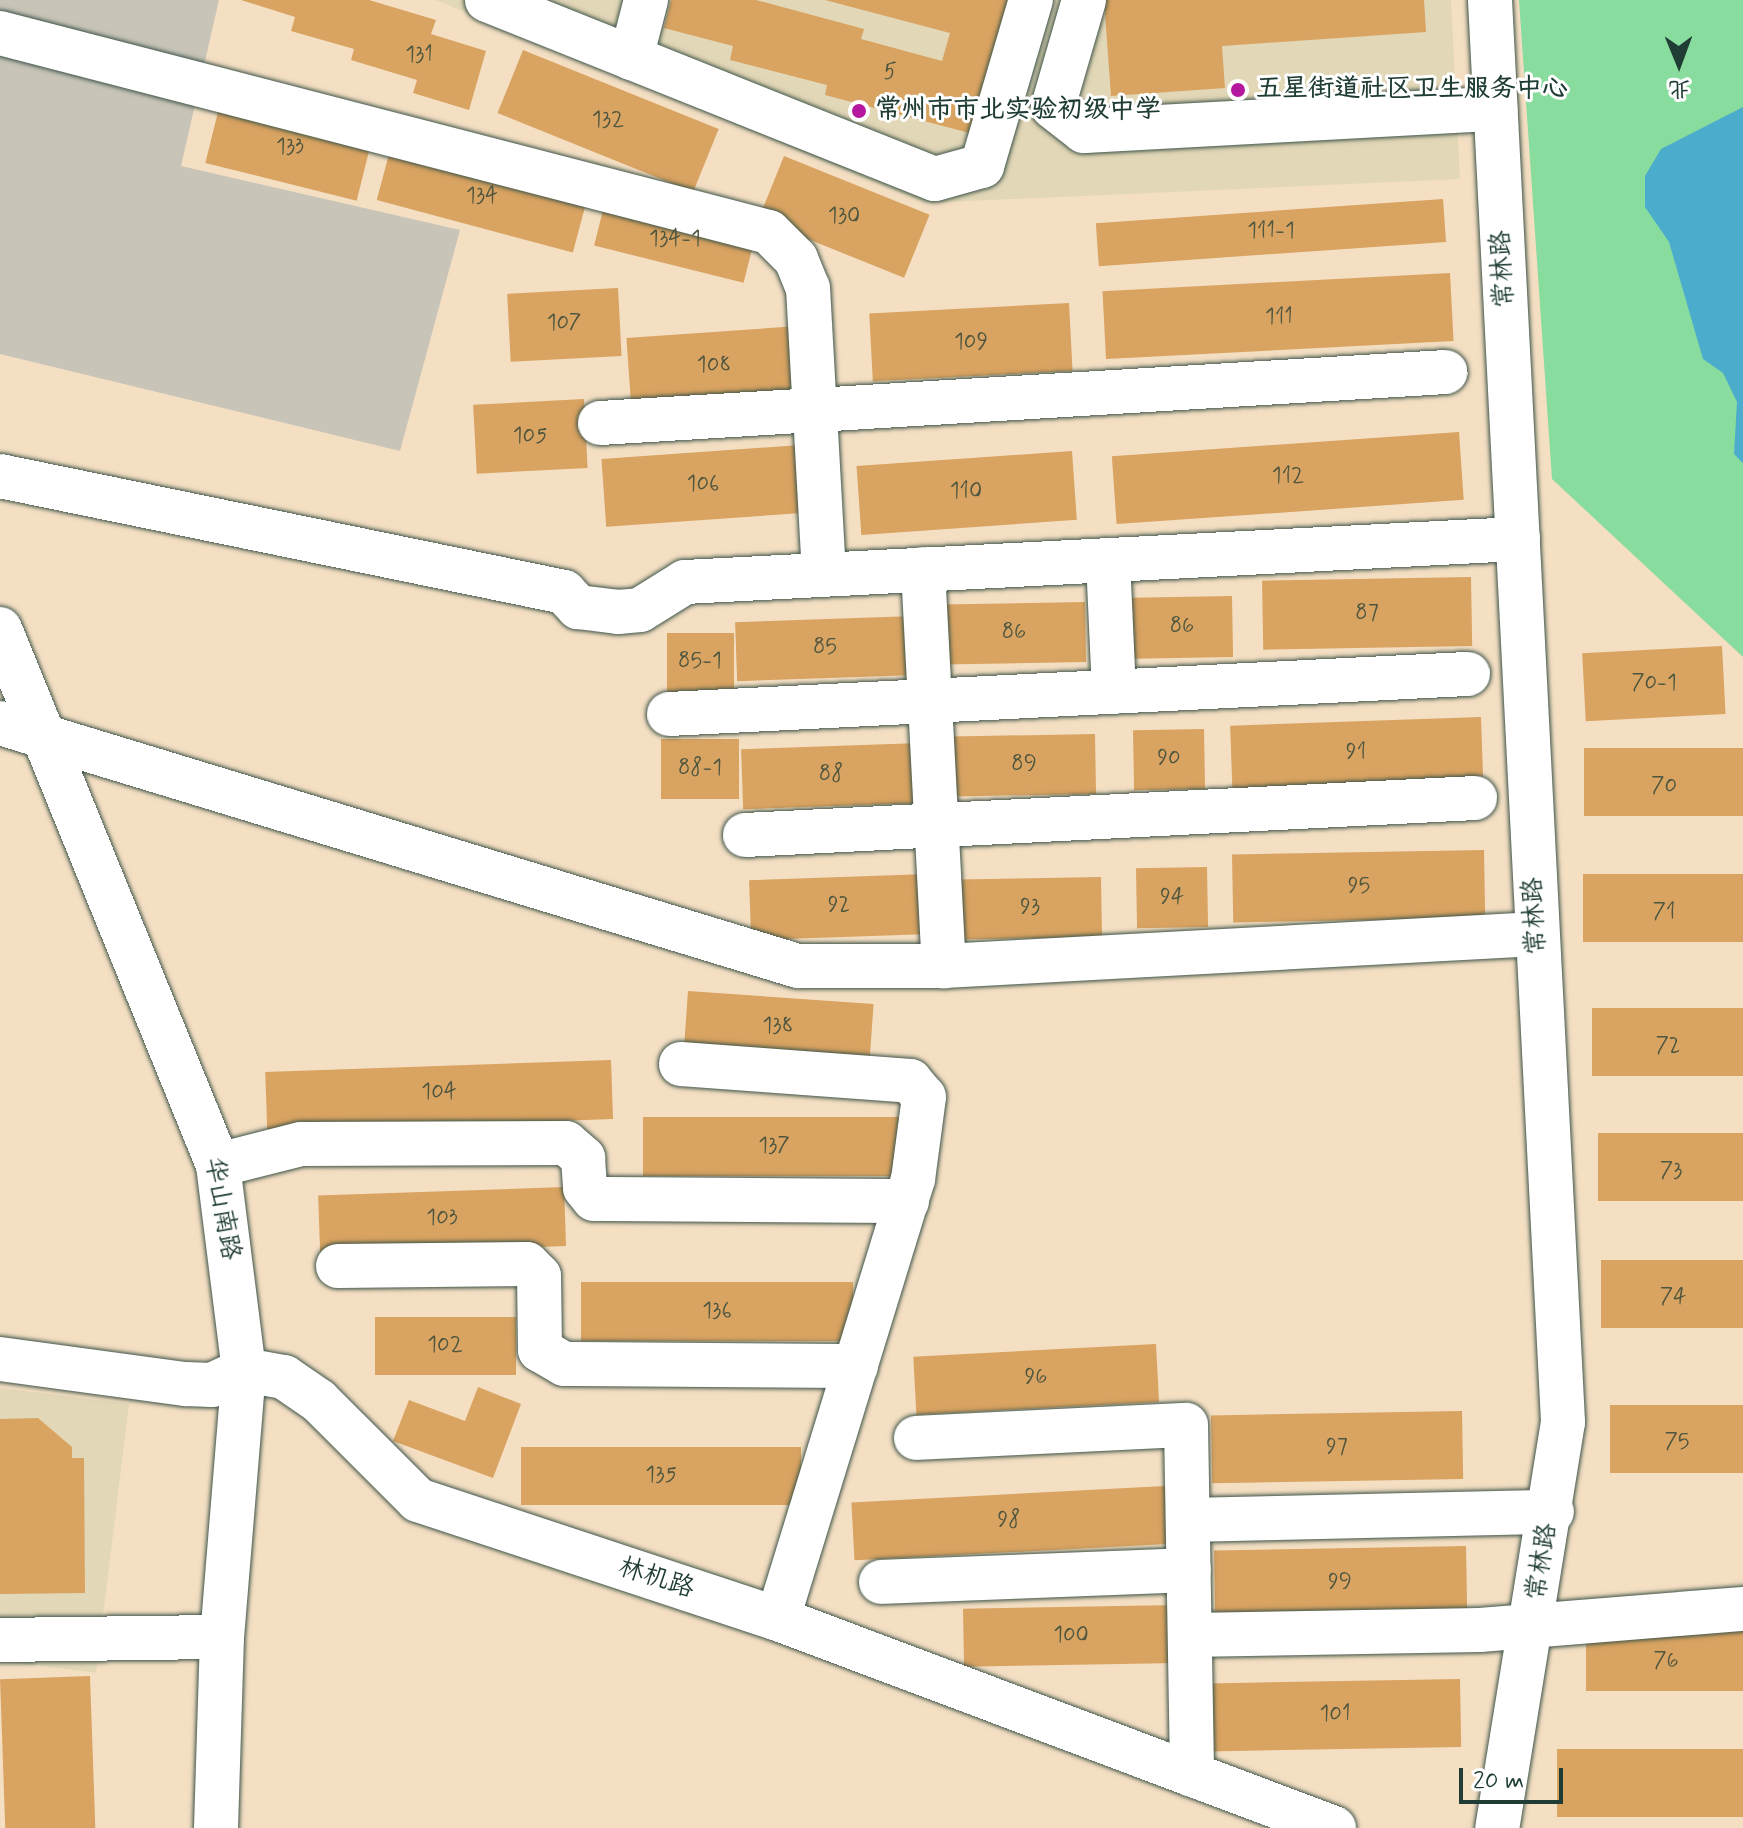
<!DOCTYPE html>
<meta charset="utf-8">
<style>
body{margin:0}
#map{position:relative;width:1743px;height:1828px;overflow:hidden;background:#f4dfc3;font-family:Mynerve,"LXGW WenKai TC",sans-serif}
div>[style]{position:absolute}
.built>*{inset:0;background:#e2d7b7;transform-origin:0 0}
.industrial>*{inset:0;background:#c8c4b8}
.green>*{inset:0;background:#88dc9e}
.water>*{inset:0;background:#4caccb}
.building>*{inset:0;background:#d9a361;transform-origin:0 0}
.roads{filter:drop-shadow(0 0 2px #3f5549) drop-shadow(0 0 2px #3f5549)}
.minor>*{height:44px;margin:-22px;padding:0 22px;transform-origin:22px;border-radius:22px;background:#fff}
.dots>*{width:22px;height:22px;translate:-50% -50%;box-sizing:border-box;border:4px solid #fff;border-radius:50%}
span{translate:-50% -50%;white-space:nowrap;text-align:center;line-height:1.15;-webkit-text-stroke:6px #fff;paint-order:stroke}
.number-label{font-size:22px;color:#4e563f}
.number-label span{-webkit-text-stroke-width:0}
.poi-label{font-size:26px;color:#1f3d34;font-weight:700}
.left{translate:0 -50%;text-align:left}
.street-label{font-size:26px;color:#1f3d34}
.north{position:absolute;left:1639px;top:24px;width:80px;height:80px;-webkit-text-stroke:6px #fff;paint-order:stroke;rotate:179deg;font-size:22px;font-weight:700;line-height:32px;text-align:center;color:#1f3d34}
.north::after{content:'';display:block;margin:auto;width:28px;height:36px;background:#1f3d34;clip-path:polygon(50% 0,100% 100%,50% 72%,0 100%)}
.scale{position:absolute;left:1459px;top:1768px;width:104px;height:36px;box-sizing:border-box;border:4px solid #1f3d34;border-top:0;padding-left:10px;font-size:24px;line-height:28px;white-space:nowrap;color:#1f3d34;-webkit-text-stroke:6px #fff;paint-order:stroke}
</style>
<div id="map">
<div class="built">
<div style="clip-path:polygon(436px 0,1451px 0,1460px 179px,925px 203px)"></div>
<div style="left:0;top:1388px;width:130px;height:271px;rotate:7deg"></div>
</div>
<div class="industrial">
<div style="clip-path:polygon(0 0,219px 0,181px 166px,460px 230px,400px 451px,0 354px)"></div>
</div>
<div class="green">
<div style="clip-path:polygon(1519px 0,1743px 0,1743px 657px,1552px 479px)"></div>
</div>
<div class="water">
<div style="clip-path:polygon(1743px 107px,1743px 463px,1734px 454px,1737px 402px,1723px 373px,1703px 359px,1669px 242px,1645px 207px,1645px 176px,1661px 149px)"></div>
</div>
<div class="building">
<div style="clip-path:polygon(241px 0,369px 0,436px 20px,431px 34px,486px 51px,469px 110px,413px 93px,417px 80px,351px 60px,354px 49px,291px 31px,295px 17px)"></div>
<div style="clip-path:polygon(671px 0,756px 0,864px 29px,861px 39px,942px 61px,950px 33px,825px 0,1017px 0,981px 136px,825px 95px,827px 85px,730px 60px,733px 46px,664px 28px)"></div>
<div style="clip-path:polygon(1104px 0,1424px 0,1426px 32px,1222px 46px,1225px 88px,1111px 96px)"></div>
<div style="left:523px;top:50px;width:211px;height:68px;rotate:22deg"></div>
<div style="left:222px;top:96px;width:156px;height:69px;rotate:14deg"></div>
<div style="left:392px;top:143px;width:203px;height:59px;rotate:15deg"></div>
<div style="left:784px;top:156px;width:157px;height:68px;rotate:22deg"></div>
<div style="left:606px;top:198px;width:154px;height:49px;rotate:14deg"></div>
<div style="left:1443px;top:199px;width:43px;height:348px;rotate:86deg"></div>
<div style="left:1450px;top:273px;width:68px;height:348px;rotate:87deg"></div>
<div style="left:618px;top:288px;width:68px;height:111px;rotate:87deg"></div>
<div style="left:1069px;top:303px;width:68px;height:200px;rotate:87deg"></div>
<div style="left:798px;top:326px;width:68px;height:172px;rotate:86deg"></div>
<div style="left:584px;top:399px;width:69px;height:111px;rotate:87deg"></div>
<div style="left:1459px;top:432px;width:68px;height:348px;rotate:86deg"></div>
<div style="left:800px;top:445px;width:68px;height:199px;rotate:86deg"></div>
<div style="left:1072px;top:451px;width:69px;height:216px;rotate:86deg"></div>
<div style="left:1471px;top:577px;width:69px;height:209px;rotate:89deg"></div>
<div style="left:1232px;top:596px;width:61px;height:100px;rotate:89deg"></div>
<div style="left:1085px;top:602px;width:60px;height:143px;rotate:89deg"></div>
<div style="left:914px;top:616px;width:59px;height:179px;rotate:88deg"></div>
<div style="left:667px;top:633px;width:67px;height:60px"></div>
<div style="left:1722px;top:646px;width:68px;height:140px;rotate:87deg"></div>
<div style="left:1481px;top:717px;width:68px;height:251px;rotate:88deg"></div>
<div style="left:1204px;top:729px;width:60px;height:71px;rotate:89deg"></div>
<div style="left:1095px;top:734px;width:60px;height:143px;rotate:89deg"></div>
<div style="left:661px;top:739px;width:78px;height:60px"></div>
<div style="left:920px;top:743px;width:60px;height:179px;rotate:88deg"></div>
<div style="left:1743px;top:748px;width:68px;height:159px;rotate:90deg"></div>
<div style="left:1484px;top:850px;width:68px;height:252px;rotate:89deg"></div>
<div style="left:1207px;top:867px;width:60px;height:71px;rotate:89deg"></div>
<div style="left:928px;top:874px;width:60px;height:179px;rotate:88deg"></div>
<div style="left:1743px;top:874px;width:68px;height:160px;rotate:90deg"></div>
<div style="left:1101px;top:877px;width:60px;height:143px;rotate:89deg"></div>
<div style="left:688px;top:991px;width:186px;height:59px;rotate:4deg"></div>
<div style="left:1743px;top:1008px;width:68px;height:151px;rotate:90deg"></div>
<div style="left:611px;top:1060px;width:59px;height:346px;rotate:88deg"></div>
<div style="left:643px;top:1117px;width:263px;height:59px"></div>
<div style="left:1743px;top:1133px;width:68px;height:145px;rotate:90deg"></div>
<div style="left:564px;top:1187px;width:59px;height:246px;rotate:88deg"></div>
<div style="left:1743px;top:1260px;width:68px;height:142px;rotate:90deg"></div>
<div style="left:581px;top:1282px;width:272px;height:59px"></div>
<div style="left:375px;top:1317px;width:141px;height:58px"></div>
<div style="left:1156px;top:1344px;width:58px;height:243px;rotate:87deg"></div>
<div style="clip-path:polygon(478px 1387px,521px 1404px,493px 1478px,393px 1441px,409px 1400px,465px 1421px)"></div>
<div style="left:1743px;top:1405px;width:68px;height:133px;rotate:90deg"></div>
<div style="left:1462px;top:1411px;width:68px;height:251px;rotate:89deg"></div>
<div style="clip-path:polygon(38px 1418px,72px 1447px,72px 1458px,84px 1458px,85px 1593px,0 1594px,0 1419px)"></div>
<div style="left:521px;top:1447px;width:280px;height:58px"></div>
<div style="left:1165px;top:1486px;width:58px;height:314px;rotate:87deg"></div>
<div style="left:1466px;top:1546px;width:68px;height:252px;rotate:89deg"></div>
<div style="left:1178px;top:1605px;width:58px;height:215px;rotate:89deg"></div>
<div style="left:1743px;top:1623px;width:68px;height:157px;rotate:90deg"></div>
<div style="left:90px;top:1676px;width:152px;height:90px;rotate:88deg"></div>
<div style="left:1460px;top:1679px;width:68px;height:252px;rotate:89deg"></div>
<div style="left:1743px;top:1749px;width:68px;height:186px;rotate:90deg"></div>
</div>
<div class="roads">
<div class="minor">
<div style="left:487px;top:0;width:482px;rotate:21.8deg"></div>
<div style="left:935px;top:179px;width:49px;rotate:-15.5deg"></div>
<div style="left:982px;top:166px;width:173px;rotate:-73.6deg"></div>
<div style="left:1084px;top:0;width:111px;rotate:106.2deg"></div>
<div style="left:1053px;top:107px;width:39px;rotate:38deg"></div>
<div style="left:1084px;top:131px;width:412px;rotate:-3.1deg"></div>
<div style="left:1490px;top:0;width:1424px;rotate:87.06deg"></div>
<div style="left:1563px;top:1422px;width:411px;rotate:99.2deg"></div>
<div style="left:0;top:33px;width:794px;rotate:14.51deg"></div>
<div style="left:769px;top:232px;width:38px;rotate:45deg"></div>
<div style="left:796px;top:259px;width:31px;rotate:68deg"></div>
<div style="left:808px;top:288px;width:286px;rotate:86.8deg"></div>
<div style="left:631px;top:58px;width:60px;rotate:-75.5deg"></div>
<div style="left:600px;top:423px;width:847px;rotate:-3.45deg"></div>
<div style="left:0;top:476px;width:576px;rotate:11.62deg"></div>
<div style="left:564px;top:592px;width:21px;rotate:47deg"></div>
<div style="left:578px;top:607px;width:40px;rotate:7.1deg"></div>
<div style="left:618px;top:612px;width:22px;rotate:-5deg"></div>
<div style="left:640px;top:610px;width:53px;rotate:-31.9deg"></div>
<div style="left:685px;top:582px;width:834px;rotate:-2.96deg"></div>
<div style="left:1108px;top:560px;width:132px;rotate:87.4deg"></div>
<div style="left:923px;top:569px;width:398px;rotate:87deg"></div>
<div style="left:0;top:629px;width:579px;rotate:67.87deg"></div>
<div style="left:218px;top:1165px;width:207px;rotate:82.8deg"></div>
<div style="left:244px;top:1370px;width:268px;rotate:94.7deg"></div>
<div style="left:222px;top:1637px;width:191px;rotate:91.8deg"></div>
<div style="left:669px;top:714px;width:800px;rotate:-2.87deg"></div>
<div style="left:0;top:723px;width:834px;rotate:16.94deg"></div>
<div style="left:798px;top:966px;width:146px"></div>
<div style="left:944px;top:966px;width:594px;rotate:-3.09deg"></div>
<div style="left:745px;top:835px;width:731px;rotate:-2.9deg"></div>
<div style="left:681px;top:1064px;width:230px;rotate:4.2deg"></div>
<div style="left:910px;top:1081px;width:21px;rotate:49deg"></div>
<div style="left:924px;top:1097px;width:83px;rotate:97.6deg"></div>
<div style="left:913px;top:1179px;width:460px;rotate:107.1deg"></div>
<div style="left:218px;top:1165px;width:86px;rotate:-14.2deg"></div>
<div style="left:301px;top:1144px;width:265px;rotate:-0.2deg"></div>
<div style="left:566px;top:1143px;width:23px;rotate:41deg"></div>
<div style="left:583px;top:1158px;width:30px;rotate:86deg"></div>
<div style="left:585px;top:1188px;width:14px;rotate:51deg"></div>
<div style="left:594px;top:1199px;width:313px;rotate:0.4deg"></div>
<div style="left:338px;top:1266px;width:189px;rotate:-0.6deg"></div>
<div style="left:527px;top:1264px;width:17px;rotate:45deg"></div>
<div style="left:539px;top:1276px;width:74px;rotate:89.2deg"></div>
<div style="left:540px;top:1350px;width:28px;rotate:30deg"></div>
<div style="left:564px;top:1364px;width:292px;rotate:0.4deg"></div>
<div style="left:0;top:1359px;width:188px;rotate:7.7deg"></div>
<div style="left:186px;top:1384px;width:26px;rotate:2deg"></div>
<div style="left:212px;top:1385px;width:35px;rotate:-25deg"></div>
<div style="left:244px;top:1370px;width:41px;rotate:9.9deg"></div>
<div style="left:284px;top:1377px;width:42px;rotate:34.4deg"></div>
<div style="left:319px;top:1401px;width:140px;rotate:45deg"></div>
<div style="left:418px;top:1500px;width:379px;rotate:18.3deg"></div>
<div style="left:778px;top:1619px;width:594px;rotate:20.6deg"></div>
<div style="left:916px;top:1438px;width:270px;rotate:-2.8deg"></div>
<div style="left:1186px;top:1425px;width:350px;rotate:89deg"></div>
<div style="left:1188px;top:1520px;width:364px;rotate:-1.3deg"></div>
<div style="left:881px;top:1582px;width:308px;rotate:-2.2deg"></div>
<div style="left:1190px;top:1635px;width:290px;rotate:-1deg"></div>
<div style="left:1480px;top:1630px;width:264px;rotate:-4.6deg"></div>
<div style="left:0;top:1640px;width:222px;rotate:-0.8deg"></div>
</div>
</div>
<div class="dots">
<div style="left:1238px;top:90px;background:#b5179e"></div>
<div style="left:859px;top:111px;background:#b5179e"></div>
</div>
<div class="number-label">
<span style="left:419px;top:56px">131</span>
<span style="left:890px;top:73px">5</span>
<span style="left:608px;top:121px">132</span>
<span style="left:290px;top:148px">133</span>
<span style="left:482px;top:197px">134</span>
<span style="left:844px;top:217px">130</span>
<span style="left:1271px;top:232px">111-1</span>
<span style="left:675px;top:240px">134-1</span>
<span style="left:1279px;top:318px">111</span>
<span style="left:564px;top:324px">107</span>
<span style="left:971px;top:343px">109</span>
<span style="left:714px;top:366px">108</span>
<span style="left:530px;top:437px">105</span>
<span style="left:1288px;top:477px">112</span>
<span style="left:703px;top:485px">106</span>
<span style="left:966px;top:492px">110</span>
<span style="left:1367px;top:614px">87</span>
<span style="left:1182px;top:627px">86</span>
<span style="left:1014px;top:633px">86</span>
<span style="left:825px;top:648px">85</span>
<span style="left:700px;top:662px">85-1</span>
<span style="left:1654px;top:684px">70-1</span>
<span style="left:1356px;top:753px">91</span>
<span style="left:1169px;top:759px">90</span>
<span style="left:1024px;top:765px">89</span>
<span style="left:700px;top:769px">88-1</span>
<span style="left:831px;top:775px">88</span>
<span style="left:1664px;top:787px">70</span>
<span style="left:1359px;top:887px">95</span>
<span style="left:1172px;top:898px">94</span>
<span style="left:839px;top:906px">92</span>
<span style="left:1030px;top:908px">93</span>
<span style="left:1664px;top:913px">71</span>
<span style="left:778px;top:1027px">138</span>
<span style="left:1668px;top:1047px">72</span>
<span style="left:439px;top:1093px">104</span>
<span style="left:774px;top:1147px">137</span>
<span style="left:1671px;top:1172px">73</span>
<span style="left:442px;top:1219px">103</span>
<span style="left:1673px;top:1298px">74</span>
<span style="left:717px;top:1312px">136</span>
<span style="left:445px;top:1346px">102</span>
<span style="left:1036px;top:1378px">96</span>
<span style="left:1677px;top:1443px">75</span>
<span style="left:1337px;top:1448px">97</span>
<span style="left:661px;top:1476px">135</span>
<span style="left:1009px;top:1521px">98</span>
<span style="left:1340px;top:1583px">99</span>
<span style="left:1071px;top:1636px">100</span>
<span style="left:1666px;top:1662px">76</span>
<span style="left:1335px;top:1715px">101</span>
</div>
<div class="poi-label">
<span class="left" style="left:1256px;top:90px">五星街道社区卫生服务中心</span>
<span class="left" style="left:875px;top:111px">常州市市北实验初级中学</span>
</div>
<div class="street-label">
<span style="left:1504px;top:269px;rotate:-93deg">常林路</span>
<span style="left:1536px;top:916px;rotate:-93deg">常林路</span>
<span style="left:221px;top:1209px;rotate:80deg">华山南路</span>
<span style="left:1543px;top:1562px;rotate:-81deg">常林路</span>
<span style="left:656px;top:1579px;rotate:18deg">林机路</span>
</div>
<div class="north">北</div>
<div class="scale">20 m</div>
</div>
